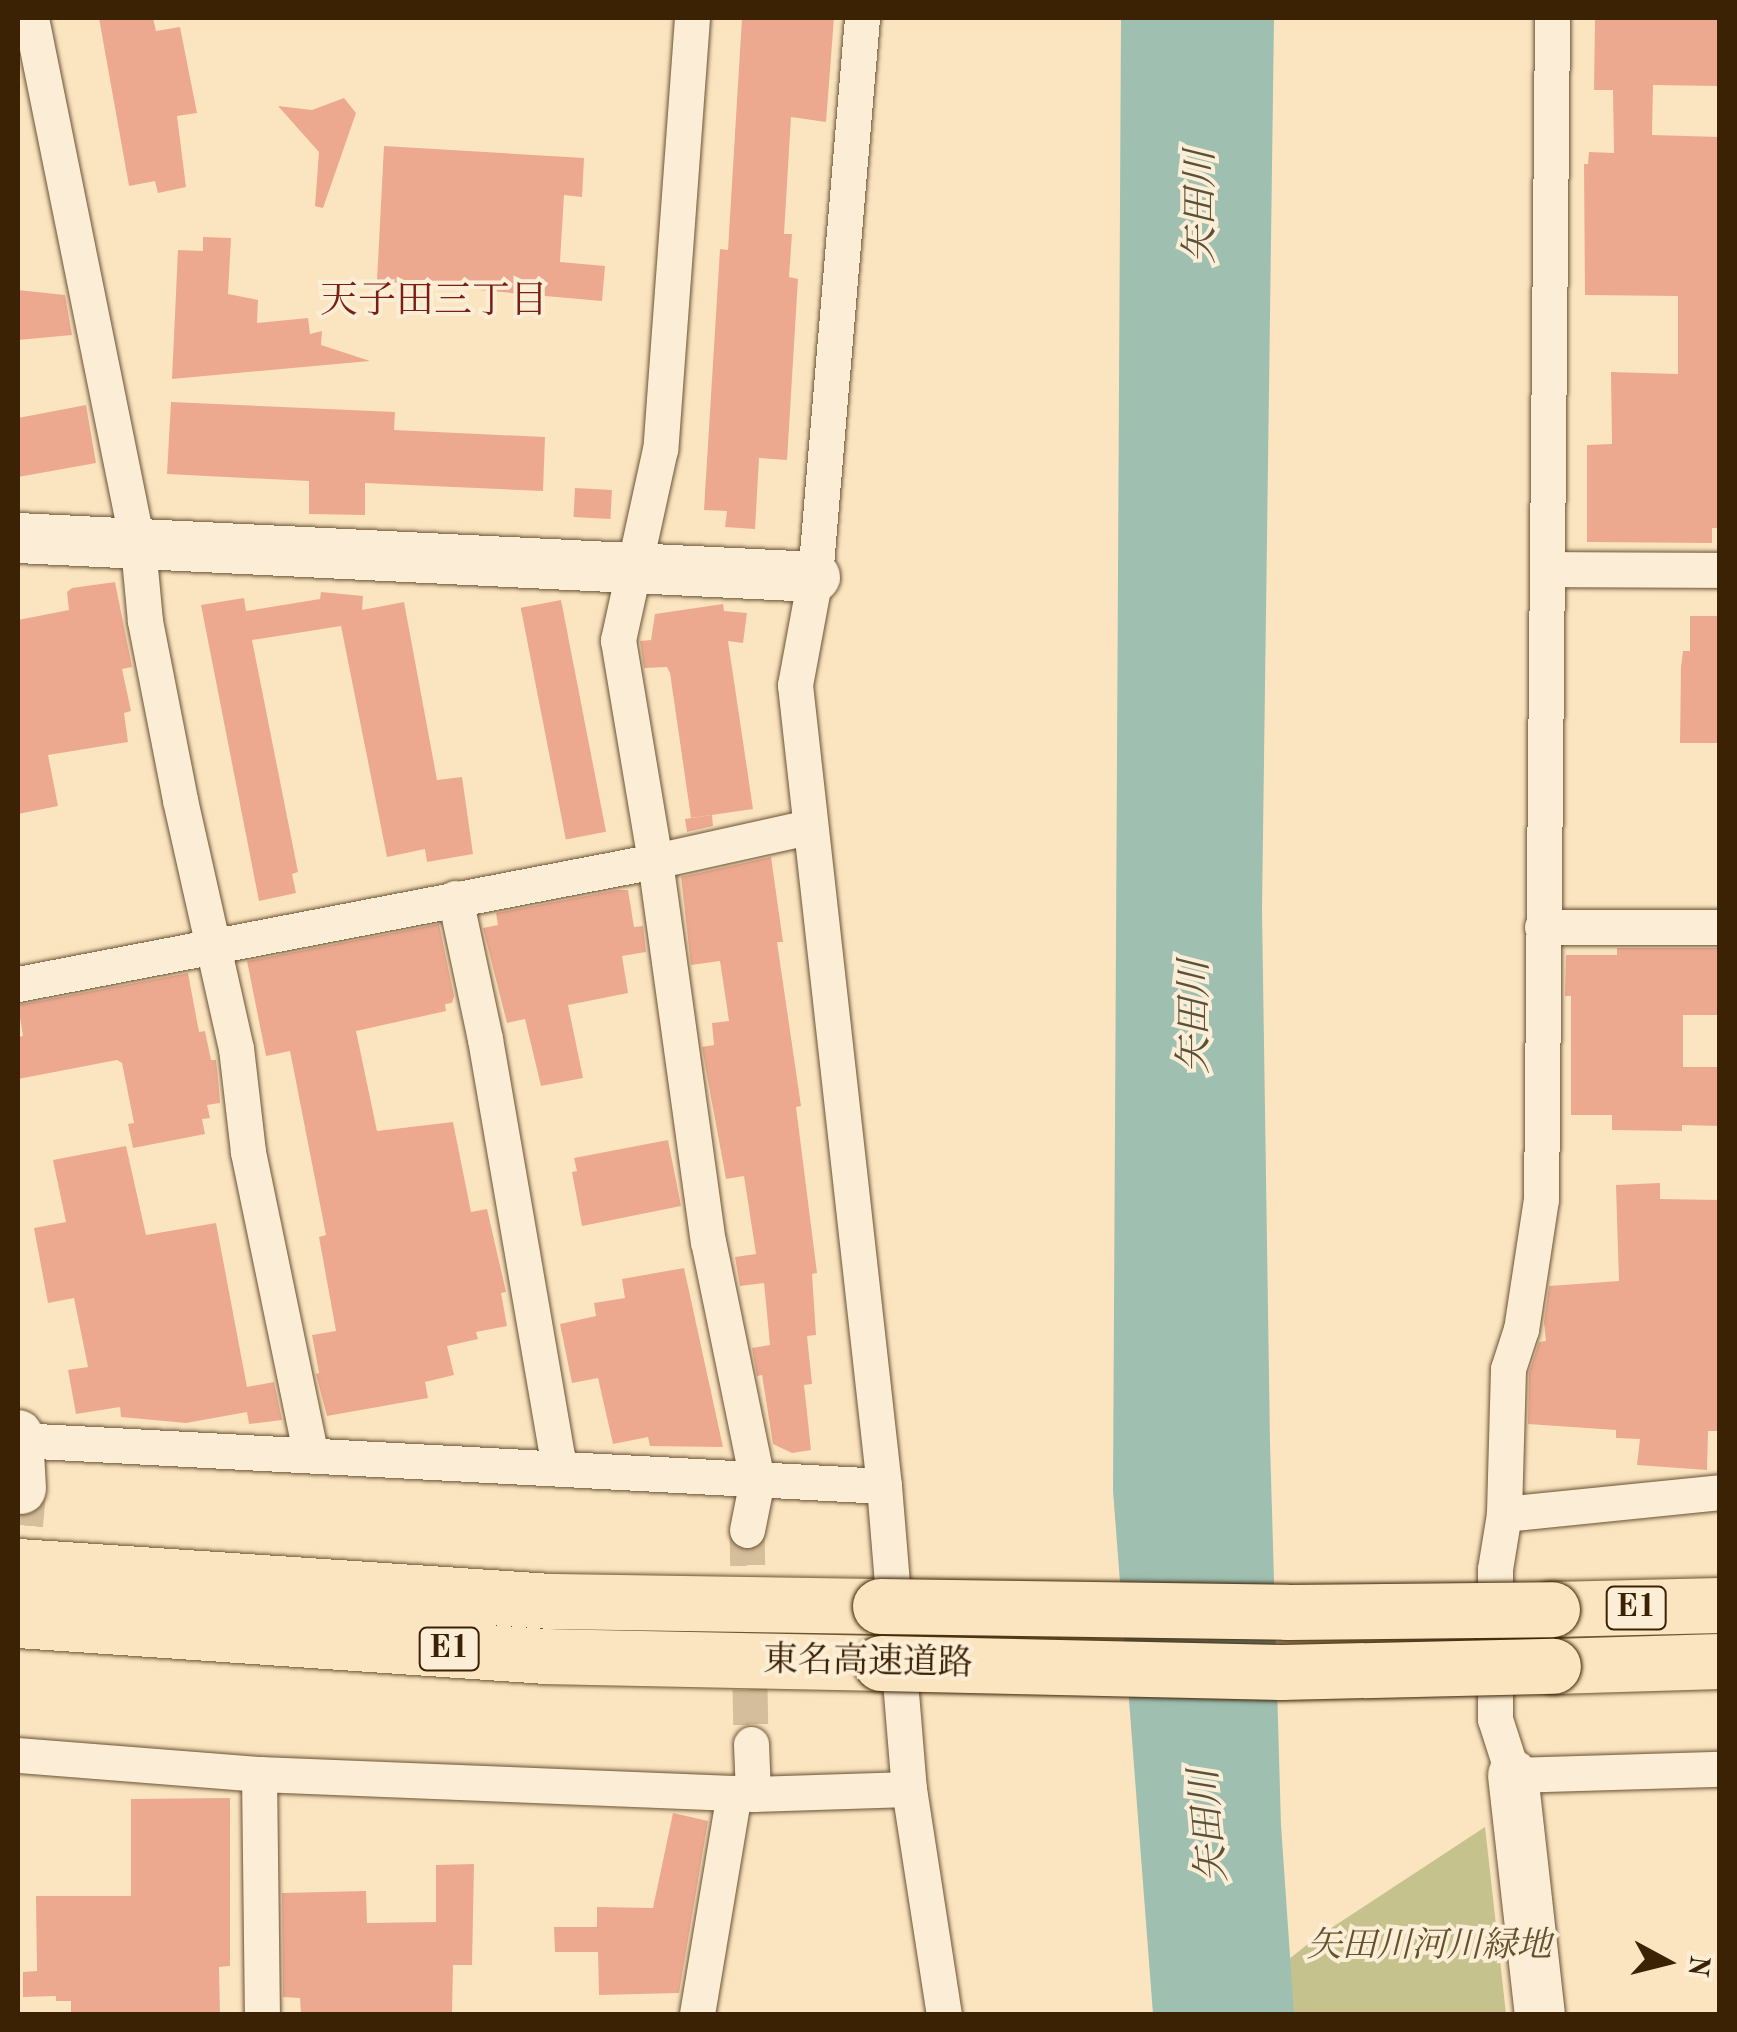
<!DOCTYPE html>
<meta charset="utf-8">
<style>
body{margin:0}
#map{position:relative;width:1737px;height:2032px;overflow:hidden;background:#fbe5c0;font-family:"Old Standard TT","Noto Serif JP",serif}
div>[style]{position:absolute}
.green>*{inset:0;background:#c5c28d}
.water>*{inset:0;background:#9fbfb0}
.building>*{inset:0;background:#eca990;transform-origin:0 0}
.street-tunnel>*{height:35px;margin-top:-17.5px;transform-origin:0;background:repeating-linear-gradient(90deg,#d5be9b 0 35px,transparent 0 53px)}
.secondary-tunnel>*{height:50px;margin-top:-25px;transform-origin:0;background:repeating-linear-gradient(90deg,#d5be9b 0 50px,transparent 0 75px)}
.roads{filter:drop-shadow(0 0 2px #6b5334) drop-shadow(0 0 2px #6b5334)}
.street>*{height:35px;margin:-17.5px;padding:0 17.5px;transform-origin:17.5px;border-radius:17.5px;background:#fceed6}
.secondary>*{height:50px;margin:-25px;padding:0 25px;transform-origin:25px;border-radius:25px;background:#fceed6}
.highway>*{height:55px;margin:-27.5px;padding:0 27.5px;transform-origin:27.5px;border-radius:27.5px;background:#fbe5c0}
.bridges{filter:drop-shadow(0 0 2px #3b2205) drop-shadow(0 0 2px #3b2205)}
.highway-bridge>*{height:55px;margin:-27.5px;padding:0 27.5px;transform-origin:27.5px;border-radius:27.5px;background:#fbe5c0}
span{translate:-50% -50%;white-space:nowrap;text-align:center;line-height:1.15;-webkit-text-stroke:8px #fceed6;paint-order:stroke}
.shield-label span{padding:2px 8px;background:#fceed6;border:2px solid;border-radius:8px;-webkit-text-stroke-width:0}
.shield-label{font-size:32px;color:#3b2205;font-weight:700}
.street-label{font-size:35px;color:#3b2205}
.park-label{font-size:35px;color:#64522e;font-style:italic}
.water-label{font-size:38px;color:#595138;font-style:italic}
.neighbourhood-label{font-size:38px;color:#7a1f14}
.frame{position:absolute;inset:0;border:20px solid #3b2205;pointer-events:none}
.north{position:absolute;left:1617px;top:1912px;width:100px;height:100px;-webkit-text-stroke:8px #fceed6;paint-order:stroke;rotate:97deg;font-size:28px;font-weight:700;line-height:40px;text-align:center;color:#3b2205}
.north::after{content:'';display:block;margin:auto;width:35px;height:45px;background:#3b2205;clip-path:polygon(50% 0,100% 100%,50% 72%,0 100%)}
</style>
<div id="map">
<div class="green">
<div style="clip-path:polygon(1485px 1827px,1506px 2014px,1220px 2014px,1313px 1940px)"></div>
</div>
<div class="water">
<div style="clip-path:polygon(1121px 18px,1274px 18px,1262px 910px,1270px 1442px,1281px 1825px,1294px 2014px,1153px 2014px,1113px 1491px)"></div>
</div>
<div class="building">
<div style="clip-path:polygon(99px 18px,153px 18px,156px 31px,180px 27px,197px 113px,177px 116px,186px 187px,158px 193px,155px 181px,129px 186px)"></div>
<div style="clip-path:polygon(742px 18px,834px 18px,826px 122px,791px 117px,784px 234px,792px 234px,789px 277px,798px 279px,787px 460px,759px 458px,755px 529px,725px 527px,727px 511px,704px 510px,720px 249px,728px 250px)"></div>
<div style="clip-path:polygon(1595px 18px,1720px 18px,1720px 86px,1653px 85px,1652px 135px,1720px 137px,1720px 528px,1712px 528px,1712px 543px,1587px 542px,1587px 445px,1612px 444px,1611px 372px,1678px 374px,1678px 296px,1585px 295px,1584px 164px,1588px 164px,1589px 152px,1614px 153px,1613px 90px,1594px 90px)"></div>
<div style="clip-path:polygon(344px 98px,356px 113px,323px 208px,315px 206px,319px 152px,278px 106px,312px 110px)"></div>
<div style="clip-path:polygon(384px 146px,584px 158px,582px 197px,564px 195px,560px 262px,605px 266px,602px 301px,377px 281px)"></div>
<div style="clip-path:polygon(203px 237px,231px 238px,228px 294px,258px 300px,257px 323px,308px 318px,310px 334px,322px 331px,321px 345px,370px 361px,172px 379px,178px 250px,203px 251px)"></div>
<div style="clip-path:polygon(18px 290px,65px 295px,72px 335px,18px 340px)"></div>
<div style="clip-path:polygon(171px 402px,395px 412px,394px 430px,545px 437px,543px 491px,365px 483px,365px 515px,309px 514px,309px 481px,167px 474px)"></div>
<div style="clip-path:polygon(86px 405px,96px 463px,18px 477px,18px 418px)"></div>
<div style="left:575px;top:488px;width:37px;height:29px;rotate:3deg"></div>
<div style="clip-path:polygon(115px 582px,132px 667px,122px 669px,131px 711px,124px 713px,128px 742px,48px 755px,58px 806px,18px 814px,18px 620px,69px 610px,67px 592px,72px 588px)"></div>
<div style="clip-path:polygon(321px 592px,363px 596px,362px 610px,404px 602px,437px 780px,462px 777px,473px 854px,427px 862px,425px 849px,387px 857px,341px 626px,252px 640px,298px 872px,292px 874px,296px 893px,259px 901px,201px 605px,244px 598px,246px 611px,320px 599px)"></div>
<div style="left:561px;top:600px;width:236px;height:41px;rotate:79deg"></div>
<div style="clip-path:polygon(723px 604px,724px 611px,747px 613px,743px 643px,728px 641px,753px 809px,691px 818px,670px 673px,667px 667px,644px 668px,640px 641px,651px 640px,655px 614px)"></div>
<div style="clip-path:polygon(1690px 616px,1720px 616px,1720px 743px,1680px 743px,1681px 667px,1683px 651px,1690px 651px)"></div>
<div style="clip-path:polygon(712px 815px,713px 826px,687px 832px,685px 819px)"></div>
<div style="clip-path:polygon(771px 857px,783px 942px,777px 942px,801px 1106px,796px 1107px,817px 1273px,812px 1274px,816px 1335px,807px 1336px,812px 1384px,804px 1385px,811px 1450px,792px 1453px,773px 1444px,762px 1375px,757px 1376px,752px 1348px,770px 1345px,764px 1283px,740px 1286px,735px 1257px,756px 1254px,744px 1176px,726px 1179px,706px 1070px,702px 1047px,714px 1045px,712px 1023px,729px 1021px,720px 961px,691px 965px,681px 877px)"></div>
<div style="clip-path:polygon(617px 890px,628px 890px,634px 927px,643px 926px,646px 952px,622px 956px,628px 993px,568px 1005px,583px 1078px,541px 1086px,525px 1019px,507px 1023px,483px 928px,498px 925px,496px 913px)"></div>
<div style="clip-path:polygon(439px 924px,454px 996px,452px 1003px,445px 1004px,446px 1011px,356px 1031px,377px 1131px,453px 1122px,471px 1212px,487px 1209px,506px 1292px,501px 1293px,507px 1326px,476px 1332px,478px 1339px,447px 1346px,454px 1375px,425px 1382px,428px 1398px,327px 1416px,316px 1374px,319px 1373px,312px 1335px,336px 1331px,319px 1237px,326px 1235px,290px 1051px,266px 1056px,247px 961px)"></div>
<div style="clip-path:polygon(1617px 948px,1720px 948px,1720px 1015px,1683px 1015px,1683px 1067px,1720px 1067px,1720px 1126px,1682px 1125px,1682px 1131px,1612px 1130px,1612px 1115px,1571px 1115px,1571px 996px,1565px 996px,1566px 955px,1617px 955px)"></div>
<div style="clip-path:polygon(188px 973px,199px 1032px,205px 1031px,211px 1060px,216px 1060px,219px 1089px,220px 1103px,207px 1105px,210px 1118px,202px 1119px,205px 1134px,133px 1148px,128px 1124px,134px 1123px,122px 1063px,117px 1060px,18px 1079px,18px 1037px,23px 1036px,18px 1005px)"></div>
<div style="clip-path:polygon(668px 1140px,681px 1206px,582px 1226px,572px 1172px,577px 1171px,574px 1158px)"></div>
<div style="clip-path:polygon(126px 1146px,146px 1235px,216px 1223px,247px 1387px,274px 1382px,282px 1420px,249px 1424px,247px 1412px,186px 1423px,121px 1417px,120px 1407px,76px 1414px,68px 1370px,88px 1367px,74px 1298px,48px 1303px,34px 1228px,66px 1222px,53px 1160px)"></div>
<div style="clip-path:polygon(1660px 1183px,1660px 1199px,1720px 1200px,1720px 1431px,1708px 1431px,1707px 1470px,1637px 1465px,1640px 1439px,1616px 1438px,1616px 1430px,1528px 1424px,1529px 1373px,1539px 1342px,1546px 1341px,1544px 1322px,1549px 1286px,1619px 1281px,1616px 1185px)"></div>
<div style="clip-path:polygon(684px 1268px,723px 1447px,650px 1446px,648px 1437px,613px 1444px,598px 1378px,572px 1383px,560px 1324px,596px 1316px,594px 1303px,625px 1298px,622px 1279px)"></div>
<div style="clip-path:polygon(230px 1798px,230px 1966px,219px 1967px,220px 2014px,71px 2014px,71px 2001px,56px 2001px,56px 1996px,23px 1997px,23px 1972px,37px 1971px,36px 1896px,131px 1896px,131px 1799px)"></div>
<div style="clip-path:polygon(673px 1813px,708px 1821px,679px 1993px,599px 1995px,598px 1952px,555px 1952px,554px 1927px,597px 1927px,597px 1907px,653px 1908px)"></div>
<div style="clip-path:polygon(474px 1864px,472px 1965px,453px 1965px,452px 2014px,301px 2014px,300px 1998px,283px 1997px,282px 1893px,366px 1891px,367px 1923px,436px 1922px,436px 1865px)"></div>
</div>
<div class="street-tunnel">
<div style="left:747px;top:1530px;width:214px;rotate:88.9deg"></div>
</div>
<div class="secondary-tunnel">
<div style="left:18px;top:1525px;width:36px;rotate:-85deg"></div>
</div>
<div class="roads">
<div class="street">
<div style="left:31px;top:18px;width:540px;rotate:78.57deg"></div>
<div style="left:138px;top:547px;width:74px;rotate:84.6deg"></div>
<div style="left:145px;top:621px;width:182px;rotate:78.9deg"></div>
<div style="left:180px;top:800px;width:254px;rotate:77.3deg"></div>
<div style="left:236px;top:1048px;width:105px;rotate:83.4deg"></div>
<div style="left:248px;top:1152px;width:309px;rotate:78.3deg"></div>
<div style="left:692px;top:18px;width:432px;rotate:94.2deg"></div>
<div style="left:660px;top:449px;width:196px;rotate:102.4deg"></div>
<div style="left:618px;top:640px;width:224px;rotate:80.5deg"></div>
<div style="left:655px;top:861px;width:384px;rotate:82.1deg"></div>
<div style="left:708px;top:1241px;width:244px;rotate:78.4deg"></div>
<div style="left:757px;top:1480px;width:51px;rotate:101.3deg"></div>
<div style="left:862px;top:18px;width:561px;rotate:94.81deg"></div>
<div style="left:815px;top:577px;width:110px;rotate:100.5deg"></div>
<div style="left:795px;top:685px;width:806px;rotate:83.66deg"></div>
<div style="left:884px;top:1486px;width:304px;rotate:85.3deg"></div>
<div style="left:909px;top:1789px;width:228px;rotate:81.2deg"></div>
<div style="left:1552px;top:18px;width:1181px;rotate:90.53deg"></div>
<div style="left:1541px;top:1199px;width:132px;rotate:98.7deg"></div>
<div style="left:1521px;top:1329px;width:42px;rotate:108deg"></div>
<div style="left:1508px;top:1369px;width:145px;rotate:91.6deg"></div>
<div style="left:1504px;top:1514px;width:56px;rotate:99.3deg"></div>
<div style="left:1495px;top:1569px;width:150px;rotate:90deg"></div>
<div style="left:1495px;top:1719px;width:59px;rotate:72.2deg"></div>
<div style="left:1513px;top:1775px;width:207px;rotate:-1.7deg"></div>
<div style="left:1547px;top:569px;width:173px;rotate:0.3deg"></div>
<div style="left:455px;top:898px;width:144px;rotate:78deg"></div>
<div style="left:485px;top:1039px;width:433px;rotate:80.2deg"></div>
<div style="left:1542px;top:927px;width:178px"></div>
<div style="left:18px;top:984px;width:649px;rotate:-10.93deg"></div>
<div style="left:655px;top:861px;width:157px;rotate:-12.5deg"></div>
<div style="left:18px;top:1440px;width:867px;rotate:3.04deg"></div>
<div style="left:1504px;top:1514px;width:217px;rotate:-5.8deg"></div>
<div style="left:751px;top:1744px;width:50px;rotate:87.7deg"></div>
<div style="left:18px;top:1755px;width:242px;rotate:4.5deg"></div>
<div style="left:259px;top:1774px;width:494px;rotate:2.3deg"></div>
<div style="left:753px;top:1794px;width:156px;rotate:-1.8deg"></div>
<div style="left:259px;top:1774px;width:240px;rotate:89.3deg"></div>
<div style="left:697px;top:2014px;width:224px;rotate:-80.5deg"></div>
</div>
<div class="secondary">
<div style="left:18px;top:538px;width:798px;rotate:2.8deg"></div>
<div style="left:18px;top:1435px;width:54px;rotate:86.8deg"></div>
<div style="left:1513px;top:1775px;width:241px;rotate:83.6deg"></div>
</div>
<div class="highway">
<div style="left:18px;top:1566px;width:533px;rotate:3.76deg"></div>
<div style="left:550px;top:1601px;width:330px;rotate:0.9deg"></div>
<div style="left:1552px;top:1609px;width:168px;rotate:-1.4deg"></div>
<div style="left:18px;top:1620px;width:529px;rotate:3.9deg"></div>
<div style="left:546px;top:1656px;width:335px;rotate:1.2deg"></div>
<div style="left:1553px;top:1666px;width:167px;rotate:-1.7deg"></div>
</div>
</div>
<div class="bridges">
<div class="highway-bridge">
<div style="left:880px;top:1606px;width:407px;rotate:0.8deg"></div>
<div style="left:1287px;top:1612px;width:265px;rotate:-0.6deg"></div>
<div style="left:881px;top:1663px;width:400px;rotate:1.3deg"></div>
<div style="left:1281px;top:1672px;width:272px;rotate:-1.3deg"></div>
</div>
</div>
<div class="shield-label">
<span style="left:1636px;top:1608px">E1</span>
<span style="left:449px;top:1649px">E1</span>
</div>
<div class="street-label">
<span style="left:868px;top:1663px;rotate:1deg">東名高速道路</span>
</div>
<div class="park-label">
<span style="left:1429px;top:1947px">矢田川河川緑地</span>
</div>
<div class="water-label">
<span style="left:1203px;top:207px;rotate:-90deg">矢田川</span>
<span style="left:1197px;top:1017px;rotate:-90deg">矢田川</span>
<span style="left:1211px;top:1826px;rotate:-95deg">矢田川</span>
</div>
<div class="neighbourhood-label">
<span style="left:434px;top:303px">天子田三丁目</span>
</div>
<div class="frame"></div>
<div class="north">N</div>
</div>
